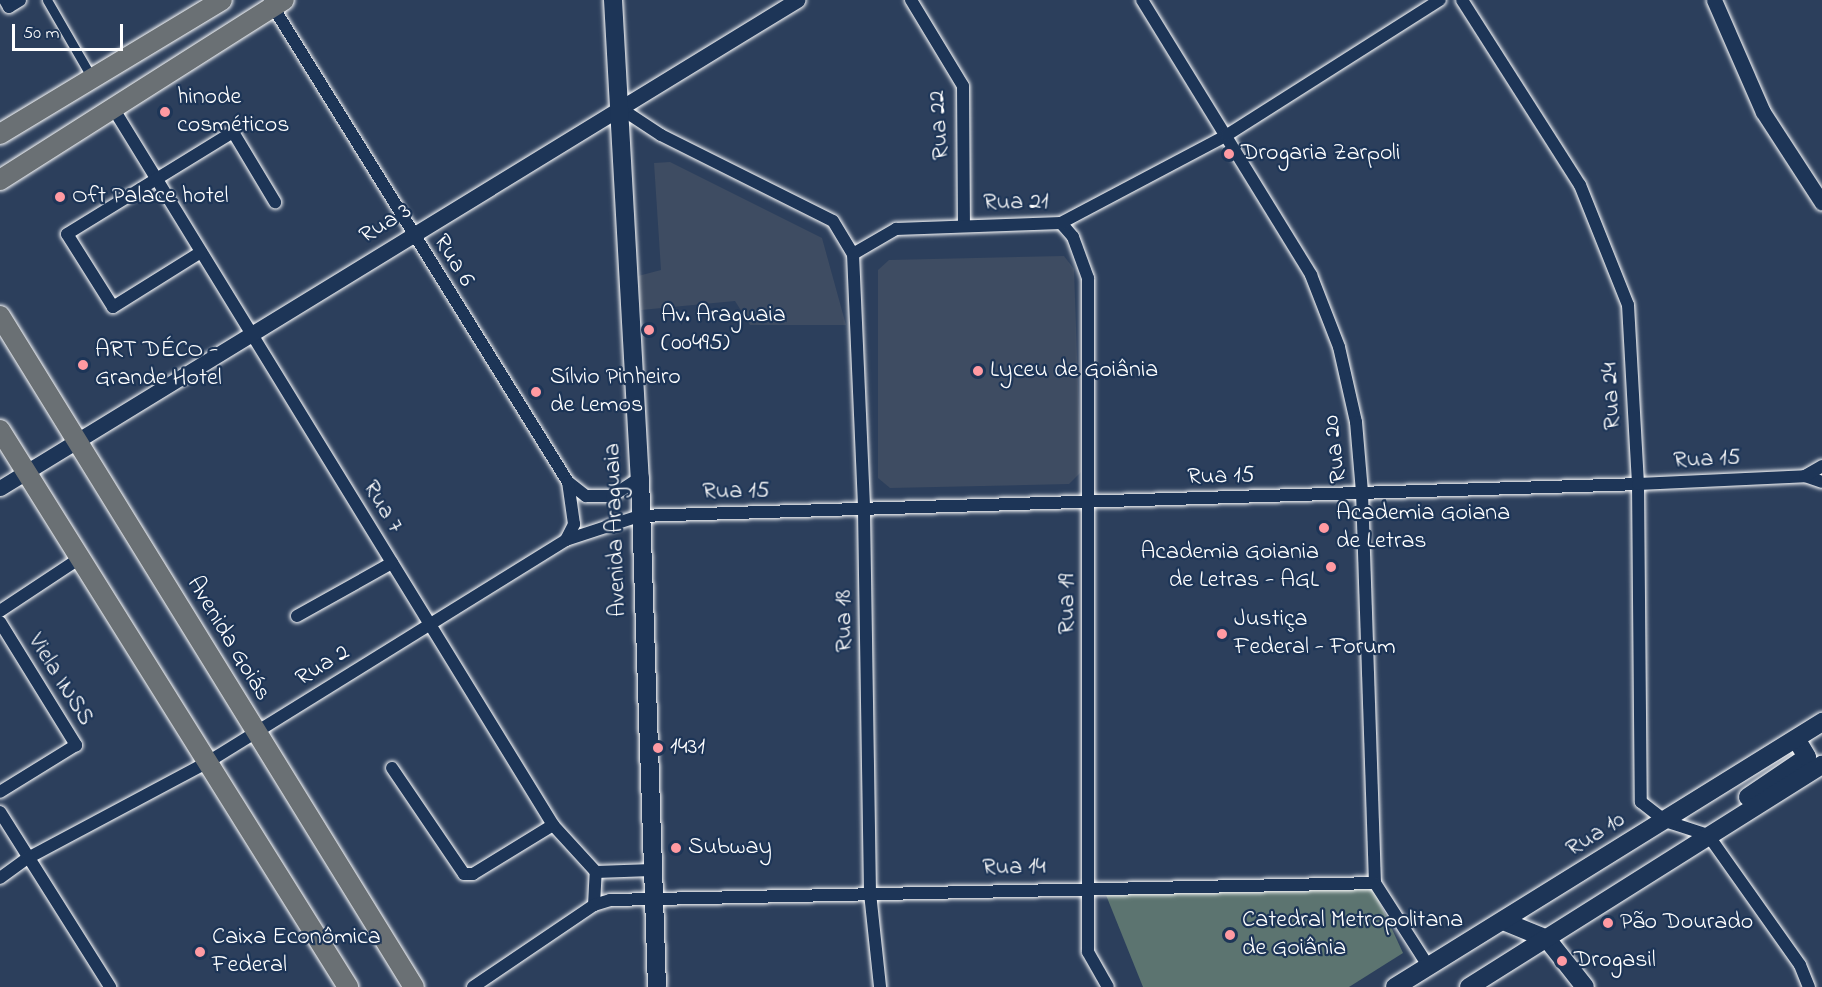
<!DOCTYPE html>
<meta charset="utf-8">
<style>
body{margin:0}
#map{position:relative;width:1822px;height:987px;overflow:hidden;background:#2c3f5c;font-family:"Indie Flower",sans-serif}
div>[style]{position:absolute}
.built>*{inset:0;background:#3e4c62}
.green>*{inset:0;background:#5c7470}
.roads{filter:drop-shadow(0 0 2px #fff) drop-shadow(0 0 2px #fff)}
.pedestrian>*{height:9px;margin:-4.5px;padding:0 4.5px;transform-origin:4.5px;border-radius:4.5px;background:#1d3557}
.minor>*{height:12px;margin:-6px;padding:0 6px;transform-origin:6px;border-radius:6px;background:#1d3557}
.tertiary>*{height:15px;margin:-7.5px;padding:0 7.5px;transform-origin:7.5px;border-radius:7.5px;background:#1d3557}
.secondary>*{height:18px;margin:-9px;padding:0 9px;transform-origin:9px;border-radius:9px;background:#1d3557}
.primary>*{height:20px;margin:-10px;padding:0 10px;transform-origin:10px;border-radius:10px;background:#6a7074}
.dots>*{width:16px;height:16px;translate:-50% -50%;box-sizing:border-box;border:3px solid #1d3557;border-radius:50%}
span{translate:-50% -50%;white-space:nowrap;text-align:center;line-height:1.15;-webkit-text-stroke:4.5px #1d3557;paint-order:stroke}
.poi-label{font-size:24px;color:#fff}
.left{translate:0 -50%;text-align:left}
.right{translate:-100% -50%;text-align:right}
.street-label{font-size:24px;color:#fff}
.scale{position:absolute;left:12px;top:24px;width:111px;height:27px;box-sizing:border-box;border:3px solid #fff;border-top:0;padding-left:8px;font-size:18px;line-height:21px;white-space:nowrap;color:#fff;-webkit-text-stroke:4px #1d3557;paint-order:stroke}
</style>
<div id="map">
<div class="built">
<div style="clip-path:polygon(670px 162px,822px 238px,846px 325px,750px 325px,735px 301px,641px 310px,638px 276px,661px 270px,654px 163px)"></div>
<div style="clip-path:polygon(1064px 256px,1074px 269px,1081px 472px,1069px 484px,890px 488px,878px 478px,878px 270px,889px 260px)"></div>
</div>
<div class="green">
<div style="clip-path:polygon(1361px 879px,1374px 890px,1403px 953px,1349px 987px,1143px 987px,1106px 895px)"></div>
</div>
<div class="roads">
<div class="pedestrian">
<div style="left:47px;top:0;width:90px;rotate:60deg"></div>
</div>
<div class="minor">
<div style="left:5px;top:0;width:8px;rotate:60deg"></div>
<div style="left:9px;top:7px;width:13px;rotate:-32deg"></div>
<div style="left:911px;top:0;width:100px;rotate:58.8deg"></div>
<div style="left:963px;top:86px;width:138px;rotate:89.6deg"></div>
<div style="left:1142px;top:0;width:323px;rotate:58.4deg"></div>
<div style="left:1311px;top:275px;width:77px;rotate:68.7deg"></div>
<div style="left:1339px;top:347px;width:77px;rotate:77.2deg"></div>
<div style="left:1356px;top:422px;width:70px;rotate:85.1deg"></div>
<div style="left:1362px;top:492px;width:391px;rotate:88.1deg"></div>
<div style="left:1375px;top:883px;width:100px;rotate:57.3deg"></div>
<div style="left:1462px;top:0;width:219px;rotate:57.5deg"></div>
<div style="left:1580px;top:185px;width:129px;rotate:68.2deg"></div>
<div style="left:1628px;top:305px;width:179px;rotate:86.8deg"></div>
<div style="left:1638px;top:484px;width:318px;rotate:89.5deg"></div>
<div style="left:1641px;top:802px;width:31px;rotate:38deg"></div>
<div style="left:1665px;top:821px;width:45px;rotate:18deg"></div>
<div style="left:1708px;top:835px;width:159px;rotate:54.7deg"></div>
<div style="left:1800px;top:965px;width:24px;rotate:68deg"></div>
<div style="left:270px;top:2px;width:565px;rotate:58.17deg"></div>
<div style="left:568px;top:482px;width:23px;rotate:38deg"></div>
<div style="left:586px;top:496px;width:26px"></div>
<div style="left:612px;top:496px;width:33px;rotate:-33deg"></div>
<div style="left:113px;top:108px;width:841px;rotate:58.46deg"></div>
<div style="left:553px;top:825px;width:64px;rotate:47.5deg"></div>
<div style="left:596px;top:872px;width:56px;rotate:-2deg"></div>
<div style="left:620px;top:108px;width:49px;rotate:33.4deg"></div>
<div style="left:661px;top:135px;width:192px;rotate:26.6deg"></div>
<div style="left:833px;top:221px;width:39px;rotate:59deg"></div>
<div style="left:853px;top:254px;width:257px;rotate:87.5deg"></div>
<div style="left:864px;top:511px;width:382px;rotate:89.1deg"></div>
<div style="left:870px;top:893px;width:95px;rotate:83.9deg"></div>
<div style="left:1061px;top:223px;width:18px;rotate:49deg"></div>
<div style="left:1073px;top:237px;width:44px;rotate:69.9deg"></div>
<div style="left:1088px;top:278px;width:674px;rotate:90deg"></div>
<div style="left:1088px;top:952px;width:40px;rotate:60.3deg"></div>
<div style="left:201px;top:252px;width:104px;rotate:148deg"></div>
<div style="left:113px;top:307px;width:86px;rotate:-122.2deg"></div>
<div style="left:67px;top:234px;width:195px;rotate:-31.6deg"></div>
<div style="left:233px;top:132px;width:82px;rotate:59deg"></div>
<div style="left:853px;top:254px;width:50px;rotate:-30.2deg"></div>
<div style="left:896px;top:229px;width:165px;rotate:-2.1deg"></div>
<div style="left:1061px;top:223px;width:188px;rotate:-27.9deg"></div>
<div style="left:1227px;top:135px;width:252px;rotate:-32.4deg"></div>
<div style="left:1805px;top:476px;width:18px;rotate:19deg"></div>
<div style="left:566px;top:540px;width:18px;rotate:-63deg"></div>
<div style="left:574px;top:524px;width:42px;rotate:-98.1deg"></div>
<div style="left:0;top:611px;width:96px;rotate:-33.5deg"></div>
<div style="left:297px;top:616px;width:109px;rotate:-29.2deg"></div>
<div style="left:0;top:622px;width:145px;rotate:58.3deg"></div>
<div style="left:76px;top:745px;width:89px;rotate:148.3deg"></div>
<div style="left:392px;top:768px;width:128px;rotate:55.8deg"></div>
<div style="left:464px;top:874px;width:9px"></div>
<div style="left:473px;top:874px;width:94px;rotate:-31.5deg"></div>
<div style="left:0;top:812px;width:207px;rotate:57.8deg"></div>
<div style="left:0;top:878px;width:34px;rotate:-36deg"></div>
<div style="left:28px;top:858px;width:204px;rotate:-28.1deg"></div>
<div style="left:208px;top:762px;width:421px;rotate:-31.8deg"></div>
<div style="left:566px;top:540px;width:77px;rotate:-18.2deg"></div>
<div style="left:639px;top:516px;width:1000px;rotate:-1.83deg"></div>
<div style="left:1638px;top:484px;width:167px;rotate:-2.7deg"></div>
<div style="left:1805px;top:476px;width:20px;rotate:-30deg"></div>
<div style="left:594px;top:905px;width:33px;rotate:-87deg"></div>
<div style="left:473px;top:987px;width:146px;rotate:-34.1deg"></div>
<div style="left:594px;top:905px;width:17px;rotate:-17deg"></div>
<div style="left:610px;top:900px;width:765px;rotate:-1.27deg"></div>
</div>
<div class="tertiary">
<div style="left:1714px;top:0;width:122px;rotate:66.4deg"></div>
<div style="left:1763px;top:112px;width:108px;rotate:57deg"></div>
<div style="left:0;top:488px;width:935px;rotate:-31.48deg"></div>
</div>
<div class="secondary">
<div style="left:613px;top:0;width:479px;rotate:86.8deg"></div>
<div style="left:640px;top:478px;width:509px;rotate:88.09deg"></div>
<div style="left:1748px;top:797px;width:71px;rotate:-34.1deg"></div>
<div style="left:1807px;top:757px;width:21px;rotate:-121deg"></div>
<div style="left:1503px;top:921px;width:48px;rotate:22.2deg"></div>
<div style="left:1547px;top:939px;width:61px;rotate:51.6deg"></div>
<div style="left:1395px;top:987px;width:503px;rotate:-31.82deg"></div>
<div style="left:1469px;top:987px;width:417px;rotate:-32.2deg"></div>
</div>
<div class="primary">
<div style="left:0;top:134px;width:259px;rotate:-31.1deg"></div>
<div style="left:0;top:180px;width:336px;rotate:-32.4deg"></div>
<div style="left:0;top:316px;width:788px;rotate:58.33deg"></div>
<div style="left:0;top:430px;width:657px;rotate:58deg"></div>
</div>
</div>
<div class="dots">
<div style="left:165px;top:112px;background:#ff9aa2"></div>
<div style="left:1229px;top:154px;background:#ff9aa2"></div>
<div style="left:60px;top:197px;background:#ff9aa2"></div>
<div style="left:649px;top:330px;background:#ff9aa2"></div>
<div style="left:83px;top:365px;background:#ff9aa2"></div>
<div style="left:978px;top:371px;background:#ff9aa2"></div>
<div style="left:536px;top:392px;background:#ff9aa2"></div>
<div style="left:1324px;top:528px;background:#ff9aa2"></div>
<div style="left:1331px;top:567px;background:#ff9aa2"></div>
<div style="left:1222px;top:634px;background:#ff9aa2"></div>
<div style="left:658px;top:748px;background:#ff9aa2"></div>
<div style="left:676px;top:848px;background:#ff9aa2"></div>
<div style="left:1608px;top:923px;background:#ff9aa2"></div>
<div style="left:1230px;top:935px;background:#ff9aa2"></div>
<div style="left:200px;top:952px;background:#ff9aa2"></div>
<div style="left:1562px;top:961px;background:#ff9aa2"></div>
</div>
<div class="poi-label">
<span class="left" style="left:177px;top:112px">hinode<br>cosméticos</span>
<span class="left" style="left:1241px;top:154px">Drogaria Zarpoli</span>
<span class="left" style="left:72px;top:197px">Oft Palace hotel</span>
<span class="left" style="left:661px;top:330px">Av. Araguaia<br>(00495)</span>
<span class="left" style="left:95px;top:365px">ART DÉCO -<br>Grande Hotel</span>
<span class="left" style="left:990px;top:371px">Lyceu de Goiânia</span>
<span class="left" style="left:550px;top:392px">Sílvio Pinheiro<br>de Lemos</span>
<span class="left" style="left:1336px;top:528px">Academia Goiana<br>de Letras</span>
<span class="right" style="left:1319px;top:567px">Academia Goiania<br>de Letras - AGL</span>
<span class="left" style="left:1234px;top:634px">Justiça<br>Federal - Forum</span>
<span class="left" style="left:670px;top:748px">1431</span>
<span class="left" style="left:688px;top:848px">Subway</span>
<span class="left" style="left:1242px;top:935px">Catedral Metropolitana<br>de Goiânia</span>
<span class="left" style="left:1620px;top:923px">Pão Dourado</span>
<span class="left" style="left:212px;top:952px">Caixa Econômica<br>Federal</span>
<span class="left" style="left:1574px;top:961px">Drogasil</span>
</div>
<div class="street-label">
<span style="left:940px;top:125px;rotate:-94deg">Rua 22</span>
<span style="left:1016px;top:203px;rotate:-1deg">Rua 21</span>
<span style="left:386px;top:224px;rotate:-32deg">Rua 3</span>
<span style="left:453px;top:261px;rotate:58deg">Rua 6</span>
<span style="left:1612px;top:396px;rotate:-93deg">Rua 24</span>
<span style="left:1336px;top:449px;rotate:-97deg">Rua 20</span>
<span style="left:1707px;top:460px;rotate:-3deg">Rua 15</span>
<span style="left:1221px;top:477px;rotate:-2deg">Rua 15</span>
<span style="left:736px;top:492px;rotate:-1deg">Rua 15</span>
<span style="left:382px;top:507px;rotate:59deg">Rua 7</span>
<span style="left:616px;top:530px;rotate:-92deg">Avenida Araguaia</span>
<span style="left:1068px;top:604px;rotate:-90deg">Rua 19</span>
<span style="left:845px;top:621px;rotate:-91deg">Rua 18</span>
<span style="left:228px;top:639px;rotate:59deg">Avenida Goiás</span>
<span style="left:323px;top:666px;rotate:-32deg">Rua 2</span>
<span style="left:60px;top:680px;rotate:58deg">Viela INSS</span>
<span style="left:1596px;top:835px;rotate:-32deg">Rua 10</span>
<span style="left:1014px;top:868px;rotate:-1deg">Rua 14</span>
</div>
<div class="scale">50 m</div>
</div>
